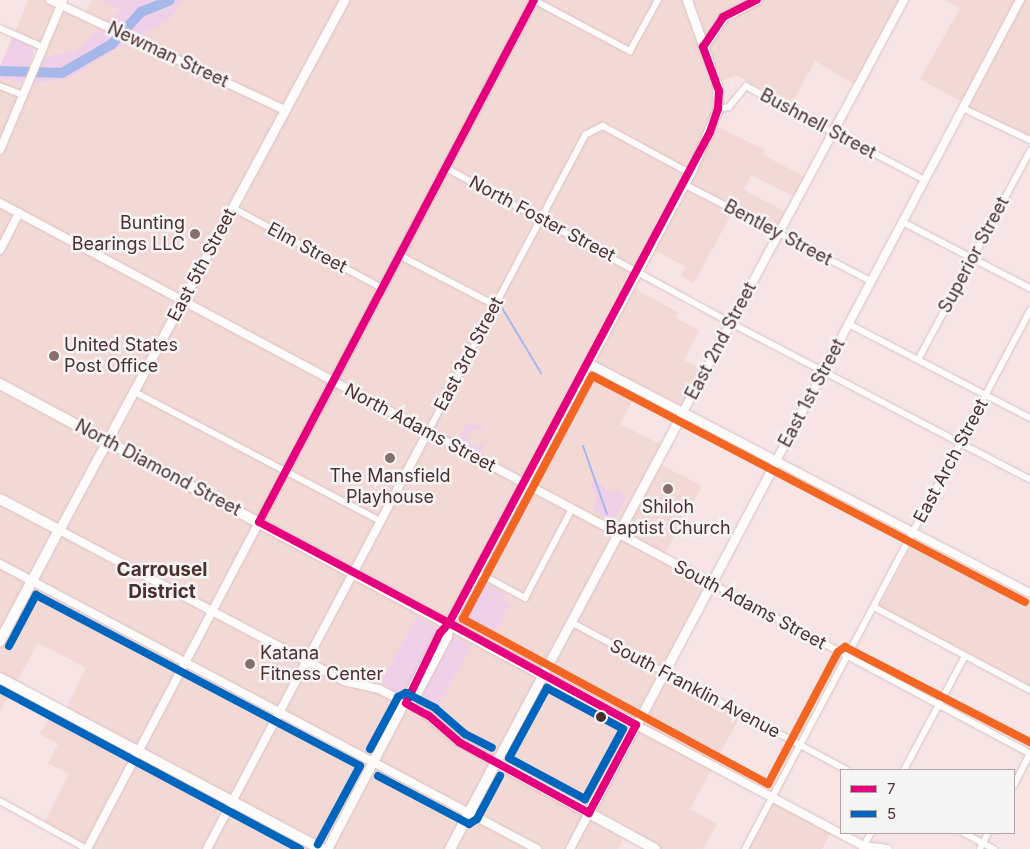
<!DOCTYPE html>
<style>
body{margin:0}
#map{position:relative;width:1030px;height:849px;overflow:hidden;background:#f6e5e4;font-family:Inter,sans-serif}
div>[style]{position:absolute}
.built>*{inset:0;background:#f3d9d6}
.green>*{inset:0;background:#efd0e8;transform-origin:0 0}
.stream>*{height:2px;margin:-1px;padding:0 1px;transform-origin:1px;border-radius:1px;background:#a6b8ea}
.river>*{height:10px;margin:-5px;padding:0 5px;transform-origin:5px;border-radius:5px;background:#a6b8ea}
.primary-tunnel>*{height:9px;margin-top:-4.5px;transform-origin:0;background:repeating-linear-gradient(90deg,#d4c1bf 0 9px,transparent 0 13.5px)}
.roads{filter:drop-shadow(0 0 1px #d7c2c1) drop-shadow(0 0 1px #d7c2c1)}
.street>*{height:5.5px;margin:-2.75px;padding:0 2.75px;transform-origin:2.75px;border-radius:2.75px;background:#fefbfb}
.secondary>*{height:8px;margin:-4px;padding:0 4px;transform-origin:4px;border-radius:4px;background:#fefbfb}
.primary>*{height:9px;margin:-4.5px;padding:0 4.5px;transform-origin:4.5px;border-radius:4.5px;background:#fefbfb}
.highway>*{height:10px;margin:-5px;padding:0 5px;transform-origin:5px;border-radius:5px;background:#fefbfb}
.bus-1>*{height:8px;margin:-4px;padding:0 4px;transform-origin:4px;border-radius:4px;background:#e5007d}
.bus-2>*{height:8px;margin:-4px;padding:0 4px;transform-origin:4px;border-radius:4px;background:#0065bd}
.bus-3>*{height:8px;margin:-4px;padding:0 4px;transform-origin:4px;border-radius:4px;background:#f26522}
.dots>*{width:14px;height:14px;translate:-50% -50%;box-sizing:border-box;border:2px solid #f5f5f5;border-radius:50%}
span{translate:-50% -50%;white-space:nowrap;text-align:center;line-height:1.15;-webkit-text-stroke:5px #f5f5f5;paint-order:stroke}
.street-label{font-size:18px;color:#4d2f2d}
.poi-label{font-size:18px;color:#4d2f2d}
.right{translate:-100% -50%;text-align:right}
.left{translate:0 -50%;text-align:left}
.neighbourhood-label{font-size:19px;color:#4d2f2d;font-weight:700}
.legend{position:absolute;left:840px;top:769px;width:175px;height:65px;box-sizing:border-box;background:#f5f5f5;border:1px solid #b2a6a5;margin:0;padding:6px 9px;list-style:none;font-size:15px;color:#4d2f2d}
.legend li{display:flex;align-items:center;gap:10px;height:25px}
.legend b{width:25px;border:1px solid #b2a6a5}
</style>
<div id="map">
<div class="built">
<div style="clip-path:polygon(28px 0,67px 0,66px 3px,86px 12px,92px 0,100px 0,122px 10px,76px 51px,43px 57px,48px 46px,15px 32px)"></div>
<div style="clip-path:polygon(184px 0,900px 0,855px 85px,815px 61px,791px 105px,736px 75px,717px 83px,714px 125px,765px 150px,763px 155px,805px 177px,795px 197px,751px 175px,744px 190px,786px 212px,775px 235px,732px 213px,694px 283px,681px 276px,685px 266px,653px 250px,633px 288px,678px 312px,675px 318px,699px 330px,684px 360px,709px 373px,689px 411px,640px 386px,620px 424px,668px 448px,660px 464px,702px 486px,661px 561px,712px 589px,668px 672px,743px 711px,690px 809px,717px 824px,703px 849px,658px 849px,627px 832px,618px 849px,92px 849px,44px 822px,69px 774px,48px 763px,58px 744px,40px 734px,56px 706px,65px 711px,86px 668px,38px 643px,0 712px,0 79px,31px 85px,69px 78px,158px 24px,165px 23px)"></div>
<div style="clip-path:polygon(945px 0,1030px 0,1030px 136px,967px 107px,968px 105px,920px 79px,960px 8px)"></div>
<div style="clip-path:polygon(914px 539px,1030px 600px,1030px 686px,879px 607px)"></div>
<div style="clip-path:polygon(774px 800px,832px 830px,822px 849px,747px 849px)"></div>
</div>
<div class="green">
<div style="clip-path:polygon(100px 0,184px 0,168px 21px,138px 36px,107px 22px,121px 10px)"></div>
<div style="clip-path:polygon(100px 28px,129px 42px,69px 78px,31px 85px,43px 57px,76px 51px)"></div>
<div style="clip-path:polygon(13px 36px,34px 45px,33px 55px,22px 83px,0 79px,0 66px)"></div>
<div style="clip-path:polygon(468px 422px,484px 428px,483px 431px,473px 428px,467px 441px,476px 447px,487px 440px,480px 453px,457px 440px)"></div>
<div style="clip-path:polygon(595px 479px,611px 493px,617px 490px,626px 497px,614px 521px,593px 510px,596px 503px,591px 484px)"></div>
<div style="clip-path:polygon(482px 581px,506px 594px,504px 600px,511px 604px,492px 638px,461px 621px)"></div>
<div style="left:416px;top:617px;width:62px;height:75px;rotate:28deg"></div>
</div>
<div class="stream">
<div style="left:502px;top:308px;width:76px;rotate:59deg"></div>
<div style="left:583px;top:446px;width:72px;rotate:70.6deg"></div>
</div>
<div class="river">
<div style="left:0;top:71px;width:62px;rotate:1.8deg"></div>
<div style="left:62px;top:73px;width:58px;rotate:-30.1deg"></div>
<div style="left:112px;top:44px;width:43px;rotate:-47.8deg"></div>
<div style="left:141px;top:12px;width:31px;rotate:-22deg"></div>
</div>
<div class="primary-tunnel">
<div style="left:710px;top:65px;width:19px;rotate:69deg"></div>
</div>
<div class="roads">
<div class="street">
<div style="left:534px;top:0;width:109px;rotate:28deg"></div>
<div style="left:630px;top:51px;width:58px;rotate:-61.2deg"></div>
<div style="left:0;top:28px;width:47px;rotate:23.8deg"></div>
<div style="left:0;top:86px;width:25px;rotate:21deg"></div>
<div style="left:963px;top:108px;width:74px;rotate:25.5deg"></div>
<div style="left:718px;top:109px;width:11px;rotate:-10deg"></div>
<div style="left:729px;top:107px;width:27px;rotate:-51deg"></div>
<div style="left:746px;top:86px;width:202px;rotate:27.7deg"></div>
<div style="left:446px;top:168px;width:324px;rotate:28.5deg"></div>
<div style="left:731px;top:323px;width:337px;rotate:27.6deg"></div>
<div style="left:684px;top:184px;width:211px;rotate:27.4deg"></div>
<div style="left:233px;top:208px;width:169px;rotate:28.2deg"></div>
<div style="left:903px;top:222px;width:143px;rotate:27.5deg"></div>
<div style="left:399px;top:255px;width:108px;rotate:27.5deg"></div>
<div style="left:849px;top:324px;width:204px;rotate:27.4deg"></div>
<div style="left:918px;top:360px;width:237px;rotate:-61.8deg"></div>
<div style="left:133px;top:391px;width:280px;rotate:27.7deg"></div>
<div style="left:428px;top:432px;width:336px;rotate:-62.1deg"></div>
<div style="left:585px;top:135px;width:20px;rotate:-27deg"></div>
<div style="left:603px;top:126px;width:99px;rotate:28.4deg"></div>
<div style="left:477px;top:572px;width:55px;rotate:28.4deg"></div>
<div style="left:525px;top:598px;width:101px;rotate:-62.2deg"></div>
<div style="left:711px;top:583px;width:361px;rotate:28.1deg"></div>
<div style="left:874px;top:607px;width:177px;rotate:28deg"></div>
<div style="left:571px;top:622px;width:313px;rotate:28.2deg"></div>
<div style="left:904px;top:770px;width:129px;rotate:-61.8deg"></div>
<div style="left:1014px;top:785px;width:35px;rotate:-63deg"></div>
<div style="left:0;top:801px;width:99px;rotate:28.9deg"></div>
<div style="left:964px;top:833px;width:34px;rotate:28deg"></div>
<div style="left:745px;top:849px;width:609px;rotate:-62.09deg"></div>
<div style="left:862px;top:849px;width:18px;rotate:-61deg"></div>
<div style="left:980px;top:849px;width:18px;rotate:-63deg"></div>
</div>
<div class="secondary">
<div style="left:50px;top:0;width:259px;rotate:25.1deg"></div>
<div style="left:1020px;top:0;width:522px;rotate:117.89deg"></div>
<div style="left:776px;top:461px;width:286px;rotate:27.5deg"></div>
<div style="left:0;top:150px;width:163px;rotate:-67.2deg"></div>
<div style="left:0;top:203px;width:806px;rotate:28.12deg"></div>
<div style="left:0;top:250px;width:42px;rotate:-62.8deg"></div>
<div style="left:683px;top:412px;width:468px;rotate:-61.8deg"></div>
<div style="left:59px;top:530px;width:323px;rotate:27.9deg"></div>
<div style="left:344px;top:681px;width:36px;rotate:13deg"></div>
<div style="left:379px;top:689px;width:50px;rotate:27.6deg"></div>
<div style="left:423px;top:712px;width:47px;rotate:39.8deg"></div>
<div style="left:459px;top:742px;width:42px;rotate:28.4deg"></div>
<div style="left:0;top:564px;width:608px;rotate:27.96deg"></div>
<div style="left:636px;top:725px;width:258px;rotate:28deg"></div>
<div style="left:864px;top:846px;width:24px;rotate:7deg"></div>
<div style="left:87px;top:849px;width:959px;rotate:-62.23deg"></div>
<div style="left:207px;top:849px;width:472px;rotate:-62.1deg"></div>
<div style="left:570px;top:849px;width:41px;rotate:-62.2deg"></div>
</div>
<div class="primary">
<div style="left:687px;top:0;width:69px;rotate:70.5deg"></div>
<div style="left:703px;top:47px;width:36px;rotate:-56deg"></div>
<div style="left:723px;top:17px;width:38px;rotate:-27deg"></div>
<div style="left:588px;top:363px;width:212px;rotate:27.5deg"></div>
<div style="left:776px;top:461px;width:299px;rotate:117.9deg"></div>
<div style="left:59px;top:530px;width:602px;rotate:-61.73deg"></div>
<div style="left:406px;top:703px;width:9px;rotate:-32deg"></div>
<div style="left:414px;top:698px;width:70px;rotate:-62deg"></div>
<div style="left:447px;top:636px;width:13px;rotate:-81deg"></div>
<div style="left:496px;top:762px;width:397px;rotate:-61.9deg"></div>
<div style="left:327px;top:849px;width:235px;rotate:-62.3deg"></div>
<div style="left:436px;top:641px;width:22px;rotate:-54deg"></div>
<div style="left:449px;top:623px;width:510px;rotate:-61.83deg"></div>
<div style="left:690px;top:173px;width:70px;rotate:-66.4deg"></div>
<div style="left:718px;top:109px;width:26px;rotate:-92deg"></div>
</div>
<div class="highway">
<div style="left:0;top:384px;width:722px;rotate:28.2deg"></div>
<div style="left:636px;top:725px;width:100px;rotate:118.1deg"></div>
<div style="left:0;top:499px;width:67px;rotate:27.7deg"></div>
<div style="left:59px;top:530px;width:126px;rotate:118deg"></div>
<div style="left:0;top:678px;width:364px;rotate:28deg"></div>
<div style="left:450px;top:849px;width:98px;rotate:-62.1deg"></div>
<div style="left:496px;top:762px;width:181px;rotate:28.7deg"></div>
</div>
</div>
<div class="bus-1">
<div style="left:449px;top:623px;width:213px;rotate:28.6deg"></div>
<div style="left:636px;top:725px;width:100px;rotate:118.1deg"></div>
<div style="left:589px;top:813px;width:148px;rotate:-151.4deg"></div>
<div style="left:459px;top:742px;width:40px;rotate:-139deg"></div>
<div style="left:429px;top:716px;width:26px;rotate:-151deg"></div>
<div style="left:406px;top:703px;width:78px;rotate:-64.1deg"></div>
<div style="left:440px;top:633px;width:13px;rotate:-48deg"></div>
<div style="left:449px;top:623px;width:215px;rotate:-152deg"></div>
<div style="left:259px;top:522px;width:590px;rotate:-62.22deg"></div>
<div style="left:449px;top:623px;width:556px;rotate:-62.01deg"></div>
<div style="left:710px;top:132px;width:24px;rotate:-71deg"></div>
<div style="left:718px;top:109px;width:18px;rotate:-87deg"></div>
<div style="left:719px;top:91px;width:47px;rotate:-110deg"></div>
<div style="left:703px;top:47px;width:36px;rotate:-56deg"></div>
<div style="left:723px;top:17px;width:38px;rotate:-27deg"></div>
</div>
<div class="bus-2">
<div style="left:9px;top:646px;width:58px;rotate:-62.1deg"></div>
<div style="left:36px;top:595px;width:366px;rotate:27.8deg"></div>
<div style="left:360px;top:766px;width:89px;rotate:118.3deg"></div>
<div style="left:547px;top:688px;width:86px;rotate:28.3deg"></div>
<div style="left:623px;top:729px;width:80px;rotate:118.5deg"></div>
<div style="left:585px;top:799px;width:86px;rotate:-151.7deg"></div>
<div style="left:509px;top:758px;width:80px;rotate:-61.5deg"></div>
<div style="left:0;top:689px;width:340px;rotate:28.1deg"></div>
<div style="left:370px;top:749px;width:59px;rotate:-61.7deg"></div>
<div style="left:398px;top:697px;width:9px;rotate:-27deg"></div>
<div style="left:406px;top:693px;width:33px;rotate:27deg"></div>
<div style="left:435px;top:708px;width:40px;rotate:41deg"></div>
<div style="left:465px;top:734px;width:30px;rotate:27deg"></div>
<div style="left:378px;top:776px;width:103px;rotate:27.8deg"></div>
<div style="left:469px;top:824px;width:9px;rotate:-32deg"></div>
<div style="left:477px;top:819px;width:49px;rotate:-61.9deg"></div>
</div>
<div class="bus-3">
<div style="left:1025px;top:602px;width:488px;rotate:-152.4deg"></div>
<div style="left:592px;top:376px;width:275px;rotate:118deg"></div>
<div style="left:463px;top:619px;width:347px;rotate:28.4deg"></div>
<div style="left:768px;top:784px;width:149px;rotate:-62.1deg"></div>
<div style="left:838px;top:652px;width:9px;rotate:-36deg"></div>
<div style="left:845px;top:647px;width:208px;rotate:27.2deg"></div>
</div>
<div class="dots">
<div style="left:195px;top:234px;background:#886f6d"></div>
<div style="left:54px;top:356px;background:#886f6d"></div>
<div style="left:390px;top:458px;background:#886f6d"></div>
<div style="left:668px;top:489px;background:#886f6d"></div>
<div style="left:250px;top:664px;background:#886f6d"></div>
<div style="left:601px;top:717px;background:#4d2f2d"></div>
</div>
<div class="street-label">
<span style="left:168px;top:55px;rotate:25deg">Newman Street</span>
<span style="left:818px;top:124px;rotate:28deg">Bushnell Street</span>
<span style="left:542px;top:219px;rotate:28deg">North Foster Street</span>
<span style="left:778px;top:233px;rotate:28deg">Bentley Street</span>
<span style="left:307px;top:248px;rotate:28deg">Elm Street</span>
<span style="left:974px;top:255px;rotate:-62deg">Superior Street</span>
<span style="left:202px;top:265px;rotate:-62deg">East 5th Street</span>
<span style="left:721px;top:341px;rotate:-62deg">East 2nd Street</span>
<span style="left:469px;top:354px;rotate:-62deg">East 3rd Street</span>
<span style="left:812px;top:393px;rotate:-62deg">East 1st Street</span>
<span style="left:420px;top:428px;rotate:28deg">North Adams Street</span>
<span style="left:951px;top:461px;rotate:-62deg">East Arch Street</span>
<span style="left:158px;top:468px;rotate:28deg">North Diamond Street</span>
<span style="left:750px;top:605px;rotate:28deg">South Adams Street</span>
<span style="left:695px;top:689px;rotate:28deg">South Franklin Avenue</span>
</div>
<div class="poi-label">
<span class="right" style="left:185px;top:234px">Bunting<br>Bearings LLC</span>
<span class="left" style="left:64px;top:356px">United States<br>Post Office</span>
<span style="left:390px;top:487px">The Mansfield<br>Playhouse</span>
<span style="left:668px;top:518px">Shiloh<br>Baptist Church</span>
<span class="left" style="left:260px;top:664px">Katana<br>Fitness Center</span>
</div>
<div class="neighbourhood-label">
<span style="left:162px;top:581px">Carrousel<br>District</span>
</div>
<ul class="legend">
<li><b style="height:6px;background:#e5007d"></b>7</li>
<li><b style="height:6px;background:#0065bd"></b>5</li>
</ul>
</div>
